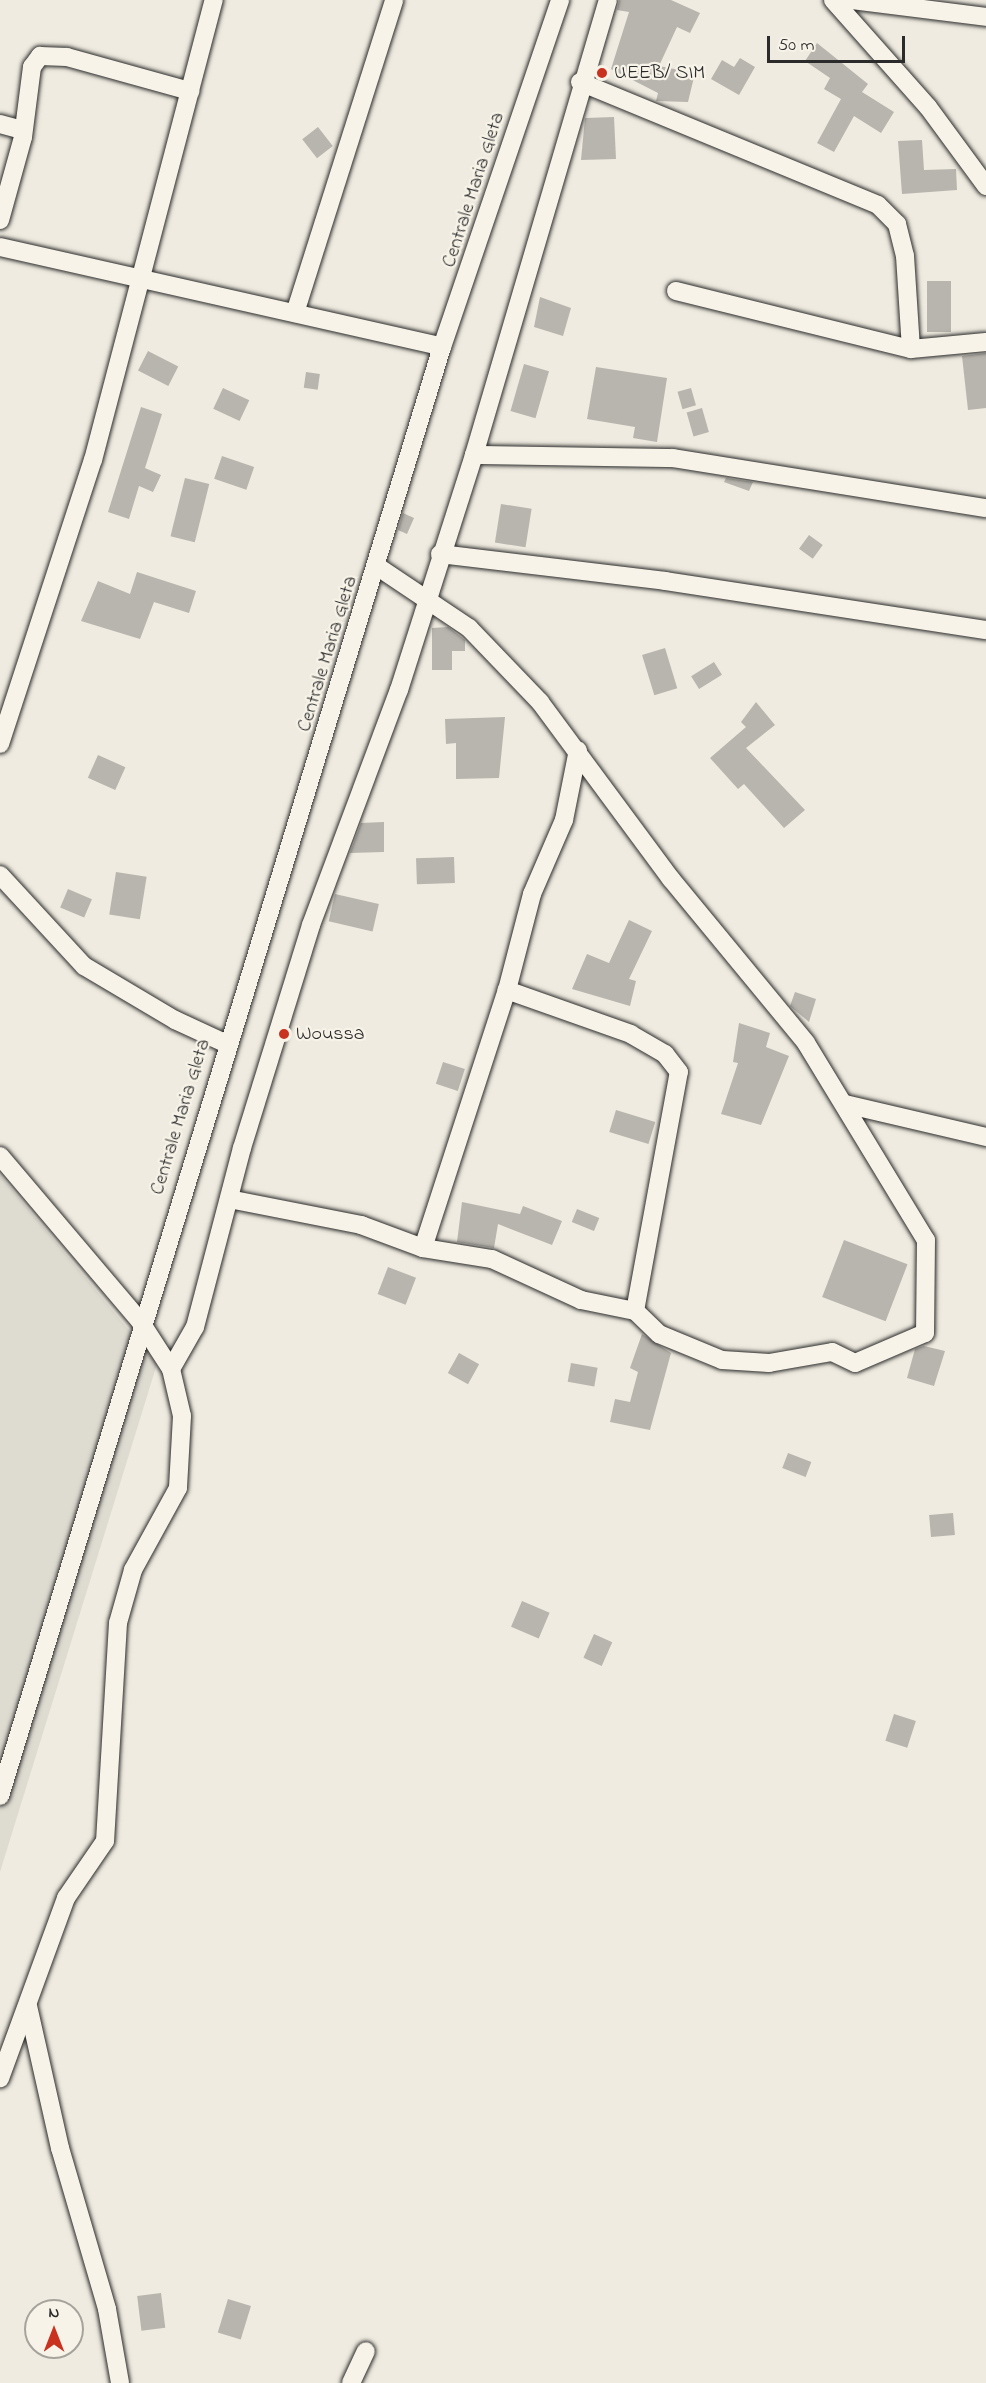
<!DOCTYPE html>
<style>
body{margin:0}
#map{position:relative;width:986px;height:2383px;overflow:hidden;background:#efebe0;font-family:"Indie Flower",sans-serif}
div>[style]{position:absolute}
.built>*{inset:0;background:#dedbd1}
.building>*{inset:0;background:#b8b5ae;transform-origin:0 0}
.roads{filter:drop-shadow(0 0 2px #2b2b2b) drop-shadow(0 0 2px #2b2b2b)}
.minor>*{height:18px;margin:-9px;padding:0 9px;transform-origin:9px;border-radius:9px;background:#f7f3e8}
.dots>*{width:16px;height:16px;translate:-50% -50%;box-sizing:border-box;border:3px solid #f7f3e8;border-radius:50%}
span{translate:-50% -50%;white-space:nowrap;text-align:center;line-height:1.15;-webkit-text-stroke:4.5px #f7f3e8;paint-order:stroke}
.poi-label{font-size:20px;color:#2b2b2b}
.left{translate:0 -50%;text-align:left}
.street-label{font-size:20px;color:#2b2b2b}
.north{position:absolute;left:24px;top:2299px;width:60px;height:60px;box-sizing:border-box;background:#f7f3e8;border:2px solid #a5a39c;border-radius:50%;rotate:0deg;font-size:16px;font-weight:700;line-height:24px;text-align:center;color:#2b2b2b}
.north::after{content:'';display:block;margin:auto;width:21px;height:27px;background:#c8321e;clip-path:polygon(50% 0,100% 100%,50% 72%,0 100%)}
.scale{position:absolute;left:767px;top:36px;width:138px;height:27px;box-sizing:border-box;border:3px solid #2b2b2b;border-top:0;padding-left:8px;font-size:18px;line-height:21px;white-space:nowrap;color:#2b2b2b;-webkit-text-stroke:4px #f7f3e8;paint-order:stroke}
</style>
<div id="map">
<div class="built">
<div style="clip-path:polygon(0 1175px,157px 1364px,0 1872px)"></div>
</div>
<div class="building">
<div style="clip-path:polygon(619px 0,671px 0,700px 13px,690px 33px,677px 27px,659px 66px,695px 73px,688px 102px,656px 101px,658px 93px,611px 69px,629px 12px,617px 10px)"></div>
<div style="clip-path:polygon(817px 43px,868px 84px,862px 92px,894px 112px,881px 133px,854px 116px,834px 152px,817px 143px,841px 99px,824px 89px,830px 78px,805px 61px)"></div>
<div style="clip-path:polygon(740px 58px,755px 67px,739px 95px,711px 79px,722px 60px,734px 67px)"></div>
<div style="clip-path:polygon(614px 117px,616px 159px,581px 160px,585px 118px)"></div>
<div style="left:318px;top:127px;width:24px;height:20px;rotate:52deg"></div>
<div style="clip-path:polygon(922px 140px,924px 170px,956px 169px,957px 190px,902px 194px,898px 141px)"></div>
<div style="left:927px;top:281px;width:24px;height:51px"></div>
<div style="clip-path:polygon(540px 297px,571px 308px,563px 336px,534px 327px)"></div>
<div style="left:148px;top:351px;width:34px;height:22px;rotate:27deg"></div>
<div style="clip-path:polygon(986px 353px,986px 408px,968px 410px,962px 356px)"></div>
<div style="left:524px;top:364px;width:26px;height:49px;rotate:16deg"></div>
<div style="clip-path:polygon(596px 367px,667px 378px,657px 442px,633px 438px,635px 427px,587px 419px)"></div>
<div style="left:306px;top:372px;width:14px;height:16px;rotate:8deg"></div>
<div style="left:223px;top:388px;width:29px;height:23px;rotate:25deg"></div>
<div style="left:691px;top:388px;width:18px;height:14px;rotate:74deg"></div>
<div style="clip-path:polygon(141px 407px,162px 414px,145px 468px,161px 475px,153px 492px,139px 486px,129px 519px,108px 512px)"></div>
<div style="left:702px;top:408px;width:25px;height:16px;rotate:74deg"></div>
<div style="left:222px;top:456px;width:34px;height:24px;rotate:19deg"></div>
<div style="left:185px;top:478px;width:25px;height:60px;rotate:14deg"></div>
<div style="clip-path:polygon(726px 478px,753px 482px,749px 491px,724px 482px)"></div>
<div style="left:501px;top:504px;width:31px;height:39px;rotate:9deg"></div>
<div style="clip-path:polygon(403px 513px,414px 518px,407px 534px,398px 530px)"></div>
<div style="left:809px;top:535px;width:17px;height:17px;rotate:36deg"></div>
<div style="clip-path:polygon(137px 572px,196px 591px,189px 613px,154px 602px,140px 639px,81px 621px,98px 581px,130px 594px)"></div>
<div style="clip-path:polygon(448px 627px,465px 640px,465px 651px,452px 651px,452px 670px,432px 670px,432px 628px)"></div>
<div style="left:665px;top:648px;width:42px;height:24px;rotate:73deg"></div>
<div style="left:714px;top:662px;width:15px;height:27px;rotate:58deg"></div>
<div style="clip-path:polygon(756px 702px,775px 725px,746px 748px,805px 810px,784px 828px,744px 784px,738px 789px,710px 758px,746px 727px,741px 722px)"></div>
<div style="clip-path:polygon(505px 717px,499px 778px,456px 779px,456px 743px,446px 744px,445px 719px)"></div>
<div style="left:98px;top:755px;width:30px;height:25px;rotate:24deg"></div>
<div style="clip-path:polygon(384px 822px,384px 852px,350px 853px,361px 823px)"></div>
<div style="left:454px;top:857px;width:26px;height:38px;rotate:88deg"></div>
<div style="left:116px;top:872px;width:31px;height:43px;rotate:9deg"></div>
<div style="left:68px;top:889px;width:26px;height:20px;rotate:23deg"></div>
<div style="left:335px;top:894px;width:45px;height:28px;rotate:13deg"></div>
<div style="clip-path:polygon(629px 920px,652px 931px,629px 979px,636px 981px,630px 1006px,572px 989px,587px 954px,609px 963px)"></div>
<div style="clip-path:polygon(795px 992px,816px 999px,809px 1022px,790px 1006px)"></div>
<div style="clip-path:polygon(739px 1023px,770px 1033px,766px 1047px,789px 1056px,761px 1125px,721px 1114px,738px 1063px,733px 1062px)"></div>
<div style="left:443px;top:1062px;width:23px;height:23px;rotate:18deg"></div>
<div style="left:616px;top:1110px;width:41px;height:23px;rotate:17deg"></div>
<div style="clip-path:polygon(462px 1202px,520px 1214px,523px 1206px,562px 1221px,552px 1245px,498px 1224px,494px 1248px,457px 1242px)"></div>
<div style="left:577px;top:1209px;width:24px;height:14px;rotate:22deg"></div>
<div style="left:844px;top:1240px;width:68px;height:61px;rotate:21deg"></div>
<div style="left:388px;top:1267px;width:30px;height:29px;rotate:21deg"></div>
<div style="clip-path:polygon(642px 1334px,671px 1353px,650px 1430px,610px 1422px,615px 1399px,630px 1402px,638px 1372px,630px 1368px)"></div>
<div style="clip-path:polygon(924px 1346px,945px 1351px,934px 1386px,907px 1378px,915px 1349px)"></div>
<div style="left:459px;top:1353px;width:23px;height:23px;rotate:29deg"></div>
<div style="left:571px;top:1363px;width:27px;height:19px;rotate:10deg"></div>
<div style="left:788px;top:1453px;width:25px;height:16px;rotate:21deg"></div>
<div style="left:953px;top:1513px;width:22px;height:24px;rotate:85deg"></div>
<div style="left:522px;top:1601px;width:30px;height:28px;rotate:23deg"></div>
<div style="left:594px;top:1634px;width:20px;height:26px;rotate:24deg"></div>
<div style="left:894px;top:1714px;width:23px;height:28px;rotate:18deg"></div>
<div style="left:161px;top:2293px;width:35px;height:24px;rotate:83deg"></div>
<div style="left:228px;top:2299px;width:24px;height:35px;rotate:17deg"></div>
</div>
<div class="roads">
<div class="minor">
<div style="left:833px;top:0;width:143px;rotate:48.4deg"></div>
<div style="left:928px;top:107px;width:98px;rotate:53.7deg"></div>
<div style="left:852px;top:0;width:135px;rotate:7.2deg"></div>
<div style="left:580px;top:82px;width:322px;rotate:22.4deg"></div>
<div style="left:878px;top:205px;width:27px;rotate:45deg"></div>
<div style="left:897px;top:224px;width:33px;rotate:76deg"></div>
<div style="left:905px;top:256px;width:93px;rotate:86.3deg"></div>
<div style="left:0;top:124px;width:23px;rotate:15deg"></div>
<div style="left:0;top:220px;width:86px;rotate:-74.5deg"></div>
<div style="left:23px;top:137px;width:71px;rotate:-82.7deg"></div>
<div style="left:32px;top:67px;width:14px;rotate:-54deg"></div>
<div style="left:40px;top:56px;width:27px;rotate:2deg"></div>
<div style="left:67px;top:57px;width:128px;rotate:15.5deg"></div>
<div style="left:0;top:247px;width:453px;rotate:12.7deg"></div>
<div style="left:676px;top:291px;width:242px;rotate:13.9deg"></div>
<div style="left:911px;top:349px;width:75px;rotate:-5.3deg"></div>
<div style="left:295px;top:313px;width:328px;rotate:-72.4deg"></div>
<div style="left:474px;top:455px;width:199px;rotate:0.9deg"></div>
<div style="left:673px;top:458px;width:317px;rotate:9.1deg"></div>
<div style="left:440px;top:554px;width:227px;rotate:6.8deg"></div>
<div style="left:665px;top:581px;width:325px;rotate:8.7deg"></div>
<div style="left:378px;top:567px;width:110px;rotate:33.8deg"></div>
<div style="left:469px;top:628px;width:103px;rotate:46.2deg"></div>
<div style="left:540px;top:702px;width:220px;rotate:53.5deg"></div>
<div style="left:671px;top:879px;width:212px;rotate:50.5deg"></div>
<div style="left:806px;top:1043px;width:231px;rotate:58.7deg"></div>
<div style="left:926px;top:1240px;width:93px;rotate:90.6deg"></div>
<div style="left:925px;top:1333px;width:76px;rotate:156.8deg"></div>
<div style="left:855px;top:1363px;width:25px;rotate:-154deg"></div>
<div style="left:832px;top:1352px;width:64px;rotate:170.1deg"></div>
<div style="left:769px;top:1363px;width:47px;rotate:-176.3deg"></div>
<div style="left:722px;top:1360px;width:68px;rotate:-157.6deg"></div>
<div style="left:659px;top:1334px;width:33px;rotate:-136deg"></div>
<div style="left:0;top:744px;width:299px;rotate:-71.9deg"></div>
<div style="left:93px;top:460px;width:476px;rotate:-75.3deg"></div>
<div style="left:0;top:875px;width:124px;rotate:47.3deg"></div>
<div style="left:84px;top:966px;width:106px;rotate:30.7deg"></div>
<div style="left:175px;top:1020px;width:57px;rotate:24.8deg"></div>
<div style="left:845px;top:1104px;width:145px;rotate:13.2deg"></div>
<div style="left:0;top:1156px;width:216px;rotate:49.7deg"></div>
<div style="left:140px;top:1321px;width:57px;rotate:57.1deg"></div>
<div style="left:171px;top:1369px;width:48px;rotate:76.8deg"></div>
<div style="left:182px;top:1416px;width:72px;rotate:93.2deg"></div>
<div style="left:178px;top:1488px;width:94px;rotate:118.8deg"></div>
<div style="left:133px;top:1570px;width:55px;rotate:105.8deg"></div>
<div style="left:118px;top:1623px;width:218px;rotate:93.4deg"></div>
<div style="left:105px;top:1841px;width:69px;rotate:124.4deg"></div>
<div style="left:66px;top:1898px;width:192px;rotate:110.1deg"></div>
<div style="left:229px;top:1199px;width:135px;rotate:11.1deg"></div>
<div style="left:361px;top:1225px;width:66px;rotate:20.4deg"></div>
<div style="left:423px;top:1248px;width:70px;rotate:9.1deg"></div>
<div style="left:492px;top:1259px;width:98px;rotate:24.7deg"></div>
<div style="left:581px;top:1300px;width:55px;rotate:11.5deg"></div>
<div style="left:635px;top:1311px;width:243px;rotate:-79.6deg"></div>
<div style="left:679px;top:1072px;width:23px;rotate:-128deg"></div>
<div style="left:665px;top:1054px;width:39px;rotate:-150deg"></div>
<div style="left:631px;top:1034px;width:132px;rotate:-160.5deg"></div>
<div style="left:423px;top:1248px;width:271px;rotate:-72deg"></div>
<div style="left:507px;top:990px;width:99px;rotate:-75.4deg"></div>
<div style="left:532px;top:894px;width:81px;rotate:-66.6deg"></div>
<div style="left:564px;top:820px;width:71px;rotate:-78.7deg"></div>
<div style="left:171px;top:1369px;width:48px;rotate:-60.3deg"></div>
<div style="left:195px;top:1327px;width:185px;rotate:-75.3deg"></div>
<div style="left:242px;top:1148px;width:233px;rotate:-72.8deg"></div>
<div style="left:311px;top:925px;width:251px;rotate:-69.5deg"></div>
<div style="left:399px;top:690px;width:247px;rotate:-72.3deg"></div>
<div style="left:474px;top:455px;width:474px;rotate:-73.6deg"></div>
<div style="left:0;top:1796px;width:1515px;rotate:-73.04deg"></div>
<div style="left:442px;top:347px;width:367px;rotate:-71.2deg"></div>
<div style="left:28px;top:2006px;width:146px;rotate:77.3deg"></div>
<div style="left:60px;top:2148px;width:168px;rotate:73.7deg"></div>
<div style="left:107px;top:2309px;width:75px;rotate:80deg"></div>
<div style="left:351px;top:2383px;width:35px;rotate:-65deg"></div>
</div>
</div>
<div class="dots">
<div style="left:602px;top:73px;background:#c8321e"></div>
<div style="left:284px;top:1034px;background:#c8321e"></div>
</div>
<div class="poi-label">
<span class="left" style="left:614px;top:73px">UEEB/ SIM</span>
<span class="left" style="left:296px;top:1034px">Woussa</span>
</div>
<div class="street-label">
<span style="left:474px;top:190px;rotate:-72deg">Centrale Maria Gleta</span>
<span style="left:328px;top:654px;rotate:-73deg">Centrale Maria Gleta</span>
<span style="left:181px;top:1117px;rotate:-73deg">Centrale Maria Gleta</span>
</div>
<div class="north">N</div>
<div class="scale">50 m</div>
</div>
